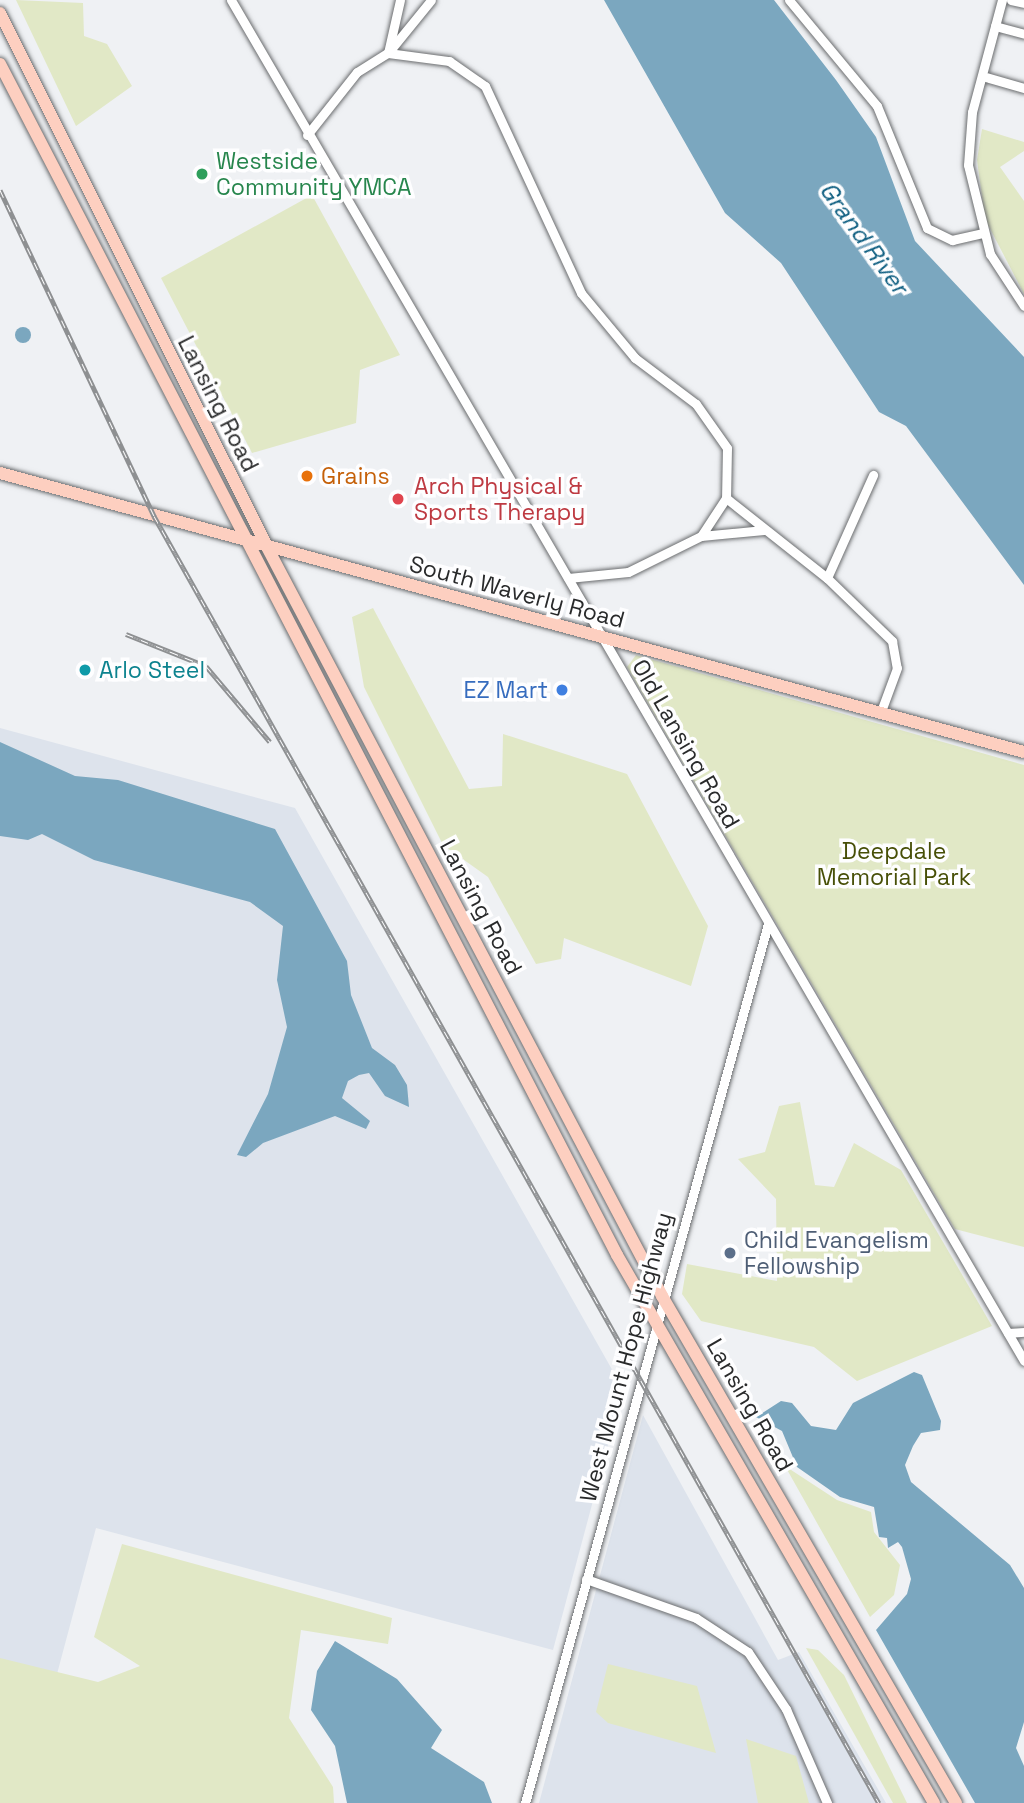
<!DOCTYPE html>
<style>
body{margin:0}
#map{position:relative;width:1024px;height:1803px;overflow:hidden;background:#eff1f4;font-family:"Space Grotesk",sans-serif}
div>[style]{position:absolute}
.built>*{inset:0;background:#dde3ec}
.green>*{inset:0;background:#e1e8c6}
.water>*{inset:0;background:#7ba7bf}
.round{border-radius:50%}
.roads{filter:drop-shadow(0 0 2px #6b6d6f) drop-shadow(0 0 2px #6b6d6f)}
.minor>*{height:9px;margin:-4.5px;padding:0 4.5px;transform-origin:4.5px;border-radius:4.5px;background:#fff}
.major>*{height:12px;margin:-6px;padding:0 6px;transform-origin:6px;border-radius:6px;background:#fdcfc0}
.rail>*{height:5px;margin-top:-2.5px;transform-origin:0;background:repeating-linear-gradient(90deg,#fefeff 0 8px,#8e9092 0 16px);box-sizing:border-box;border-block:2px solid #8e9092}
.dots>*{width:19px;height:19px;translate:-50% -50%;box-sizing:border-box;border:4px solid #fefeff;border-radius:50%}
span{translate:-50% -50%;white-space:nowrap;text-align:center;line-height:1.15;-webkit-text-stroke:7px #fefeff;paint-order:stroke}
.leisure-label{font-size:23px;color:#27864d}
.left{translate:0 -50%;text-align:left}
.street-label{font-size:23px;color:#292a2b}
.food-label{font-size:23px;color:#c56008}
.health-label{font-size:23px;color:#be3a42}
.culture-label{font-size:23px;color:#0d838f}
.shop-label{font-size:23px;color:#366cbe}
.right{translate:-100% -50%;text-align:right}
.park-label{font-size:23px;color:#474f07}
.service-label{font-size:23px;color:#4e5e75}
.water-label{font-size:24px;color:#0b5c7f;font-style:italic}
</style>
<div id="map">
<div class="built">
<div style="clip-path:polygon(0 728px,295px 808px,623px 1389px,553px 1650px,96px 1528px,57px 1674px,0 1659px)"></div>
<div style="clip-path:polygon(643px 1415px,778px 1660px,799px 1652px,886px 1803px,539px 1803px)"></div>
</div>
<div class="green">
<div style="clip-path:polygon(16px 0,83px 3px,84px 36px,107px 44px,132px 86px,76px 126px)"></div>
<div style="clip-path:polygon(982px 129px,1024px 142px,1024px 151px,1000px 167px,1024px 201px,1024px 294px,985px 219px,977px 160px)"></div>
<div style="clip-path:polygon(312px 195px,400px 355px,360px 370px,356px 423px,252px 453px,161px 278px)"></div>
<div style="clip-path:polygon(373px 608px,469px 789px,502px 786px,503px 734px,627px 774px,708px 926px,691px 986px,564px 938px,561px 959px,536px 964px,488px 877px,443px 845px,364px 687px,352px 617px)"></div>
<div style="clip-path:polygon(636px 655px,1024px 765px,1024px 1247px,955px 1229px,627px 667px)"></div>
<div style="clip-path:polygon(800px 1102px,815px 1185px,834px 1187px,854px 1143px,901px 1170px,992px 1326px,857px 1381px,814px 1347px,701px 1321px,682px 1294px,687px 1264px,777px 1281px,776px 1199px,738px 1159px,765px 1152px,779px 1106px)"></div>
<div style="clip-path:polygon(785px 1466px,837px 1500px,871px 1512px,874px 1532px,900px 1565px,894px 1595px,870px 1617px)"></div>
<div style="clip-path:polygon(122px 1544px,392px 1618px,388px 1644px,301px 1630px,289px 1718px,333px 1787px,334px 1803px,0 1803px,0 1658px,98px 1682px,140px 1666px,94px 1637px)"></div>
<div style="clip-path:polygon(806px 1648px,818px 1650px,844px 1675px,907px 1803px,893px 1803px)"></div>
<div style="clip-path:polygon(608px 1664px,697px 1686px,716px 1753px,608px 1723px,596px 1712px)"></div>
<div style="clip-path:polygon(746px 1739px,796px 1756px,809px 1803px,758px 1803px)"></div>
</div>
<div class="water">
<div style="clip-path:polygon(604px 0,774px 0,836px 80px,876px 137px,915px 241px,1024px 357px,1024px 585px,906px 426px,879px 412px,781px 263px,725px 213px)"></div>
<div class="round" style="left:15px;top:327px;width:16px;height:16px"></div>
<div style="clip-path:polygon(0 742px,75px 776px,118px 780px,275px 829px,347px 961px,351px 995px,372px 1048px,395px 1065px,407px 1085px,409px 1107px,385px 1096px,369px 1073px,359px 1075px,348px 1081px,342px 1098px,370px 1121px,366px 1129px,335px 1116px,263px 1143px,246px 1157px,237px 1155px,268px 1094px,287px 1027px,277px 980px,283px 926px,250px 902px,94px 860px,42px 834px,28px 840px,0 836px)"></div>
<div style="clip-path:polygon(914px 1372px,922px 1375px,941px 1421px,940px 1430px,921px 1433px,913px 1446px,905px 1465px,911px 1482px,1010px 1565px,1024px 1588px,1024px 1722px,1016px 1748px,1024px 1766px,1024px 1803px,975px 1803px,876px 1630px,907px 1594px,911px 1579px,902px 1547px,898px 1542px,888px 1548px,887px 1538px,879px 1537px,874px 1507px,840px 1497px,797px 1467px,782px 1431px,756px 1417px,781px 1401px,792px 1403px,811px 1426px,836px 1430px,853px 1403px)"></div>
<div style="clip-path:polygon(335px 1641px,397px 1679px,442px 1730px,431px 1748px,484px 1782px,492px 1803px,347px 1803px,335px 1746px,311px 1710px,317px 1671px)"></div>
</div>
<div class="roads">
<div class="minor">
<div style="left:231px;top:0;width:1575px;rotate:59.77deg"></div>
<div style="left:400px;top:0;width:54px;rotate:102.8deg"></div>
<div style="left:388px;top:53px;width:62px;rotate:7.5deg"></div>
<div style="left:449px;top:61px;width:44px;rotate:34.8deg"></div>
<div style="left:485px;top:86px;width:228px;rotate:65.1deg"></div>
<div style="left:581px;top:293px;width:85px;rotate:50.3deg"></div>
<div style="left:635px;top:358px;width:76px;rotate:37deg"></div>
<div style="left:696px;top:404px;width:54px;rotate:54.8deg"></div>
<div style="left:727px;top:448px;width:50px;rotate:91.1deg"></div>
<div style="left:726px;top:498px;width:45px;rotate:123.3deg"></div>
<div style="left:701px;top:536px;width:81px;rotate:153.7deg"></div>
<div style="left:628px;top:572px;width:60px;rotate:174.3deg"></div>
<div style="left:789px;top:0;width:138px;rotate:50.3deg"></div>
<div style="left:877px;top:106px;width:132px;rotate:67.7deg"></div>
<div style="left:927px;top:228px;width:28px;rotate:26deg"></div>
<div style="left:952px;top:240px;width:31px;rotate:-13deg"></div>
<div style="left:1002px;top:0;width:116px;rotate:105deg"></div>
<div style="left:972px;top:112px;width:53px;rotate:94.3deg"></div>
<div style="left:968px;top:165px;width:92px;rotate:76.1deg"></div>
<div style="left:990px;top:254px;width:62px;rotate:56.8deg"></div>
<div style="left:1011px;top:0;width:13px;rotate:13deg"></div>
<div style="left:995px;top:26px;width:30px;rotate:15deg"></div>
<div style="left:982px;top:76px;width:44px;rotate:15.9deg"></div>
<div style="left:307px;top:135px;width:80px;rotate:-51.6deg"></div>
<div style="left:357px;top:72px;width:36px;rotate:-32deg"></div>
<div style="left:388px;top:53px;width:68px;rotate:-50.9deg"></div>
<div style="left:726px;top:498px;width:129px;rotate:38.4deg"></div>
<div style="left:827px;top:578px;width:91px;rotate:44.1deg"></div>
<div style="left:892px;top:641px;width:27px;rotate:80deg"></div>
<div style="left:897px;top:668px;width:49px;rotate:110.3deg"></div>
<div style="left:701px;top:536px;width:63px;rotate:-5.4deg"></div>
<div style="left:827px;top:578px;width:113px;rotate:-65.9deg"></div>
<div style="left:1008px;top:1333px;width:16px;rotate:-4deg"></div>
<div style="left:586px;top:1579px;width:117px;rotate:19.5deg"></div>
<div style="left:696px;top:1618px;width:62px;rotate:33.2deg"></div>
<div style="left:748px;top:1652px;width:69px;rotate:56.3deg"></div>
<div style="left:786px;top:1709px;width:103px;rotate:66.4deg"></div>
<div style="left:525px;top:1803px;width:912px;rotate:-74.55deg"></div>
</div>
<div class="major">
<div style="left:0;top:13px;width:597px;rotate:63.43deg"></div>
<div style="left:267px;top:547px;width:847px;rotate:62.19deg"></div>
<div style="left:662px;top:1296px;width:586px;rotate:59.89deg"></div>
<div style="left:0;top:64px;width:1341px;rotate:62.61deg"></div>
<div style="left:617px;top:1255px;width:633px;rotate:59.95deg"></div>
<div style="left:0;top:473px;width:1061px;rotate:15.24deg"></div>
</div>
</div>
<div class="rail">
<div style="left:0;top:190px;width:361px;rotate:64.7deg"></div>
<div style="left:154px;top:516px;width:1477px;rotate:60.61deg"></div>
<div style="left:126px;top:634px;width:86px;rotate:21.8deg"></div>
<div style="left:206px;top:666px;width:99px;rotate:49.9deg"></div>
</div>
<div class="dots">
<div style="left:202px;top:174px;background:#2e9e5b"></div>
<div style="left:307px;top:476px;background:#e8710a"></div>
<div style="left:398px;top:499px;background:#e0444e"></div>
<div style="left:85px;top:670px;background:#0f9aa8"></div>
<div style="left:562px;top:690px;background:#3f7fe0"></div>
<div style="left:730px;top:1253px;background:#5c6f8a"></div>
</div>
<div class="leisure-label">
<span class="left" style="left:216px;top:174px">Westside<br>Community YMCA</span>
</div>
<div class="street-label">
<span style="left:218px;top:404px;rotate:63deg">Lansing Road</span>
<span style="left:517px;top:592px;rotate:15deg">South Waverly Road</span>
<span style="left:686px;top:744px;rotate:60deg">Old Lansing Road</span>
<span style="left:481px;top:907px;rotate:62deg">Lansing Road</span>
<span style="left:626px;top:1357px;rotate:-75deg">West Mount Hope Highway</span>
<span style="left:750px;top:1405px;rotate:60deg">Lansing Road</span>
</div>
<div class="food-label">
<span class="left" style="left:321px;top:476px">Grains</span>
</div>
<div class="health-label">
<span class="left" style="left:414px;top:499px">Arch Physical &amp;<br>Sports Therapy</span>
</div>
<div class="culture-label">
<span class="left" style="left:99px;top:670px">Arlo Steel</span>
</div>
<div class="shop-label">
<span class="right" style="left:548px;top:690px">EZ Mart</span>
</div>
<div class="park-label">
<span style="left:894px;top:864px">Deepdale<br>Memorial Park</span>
</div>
<div class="service-label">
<span class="left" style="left:744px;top:1253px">Child Evangelism<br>Fellowship</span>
</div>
<div class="water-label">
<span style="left:864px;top:238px;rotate:54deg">Grand River</span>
</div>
</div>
